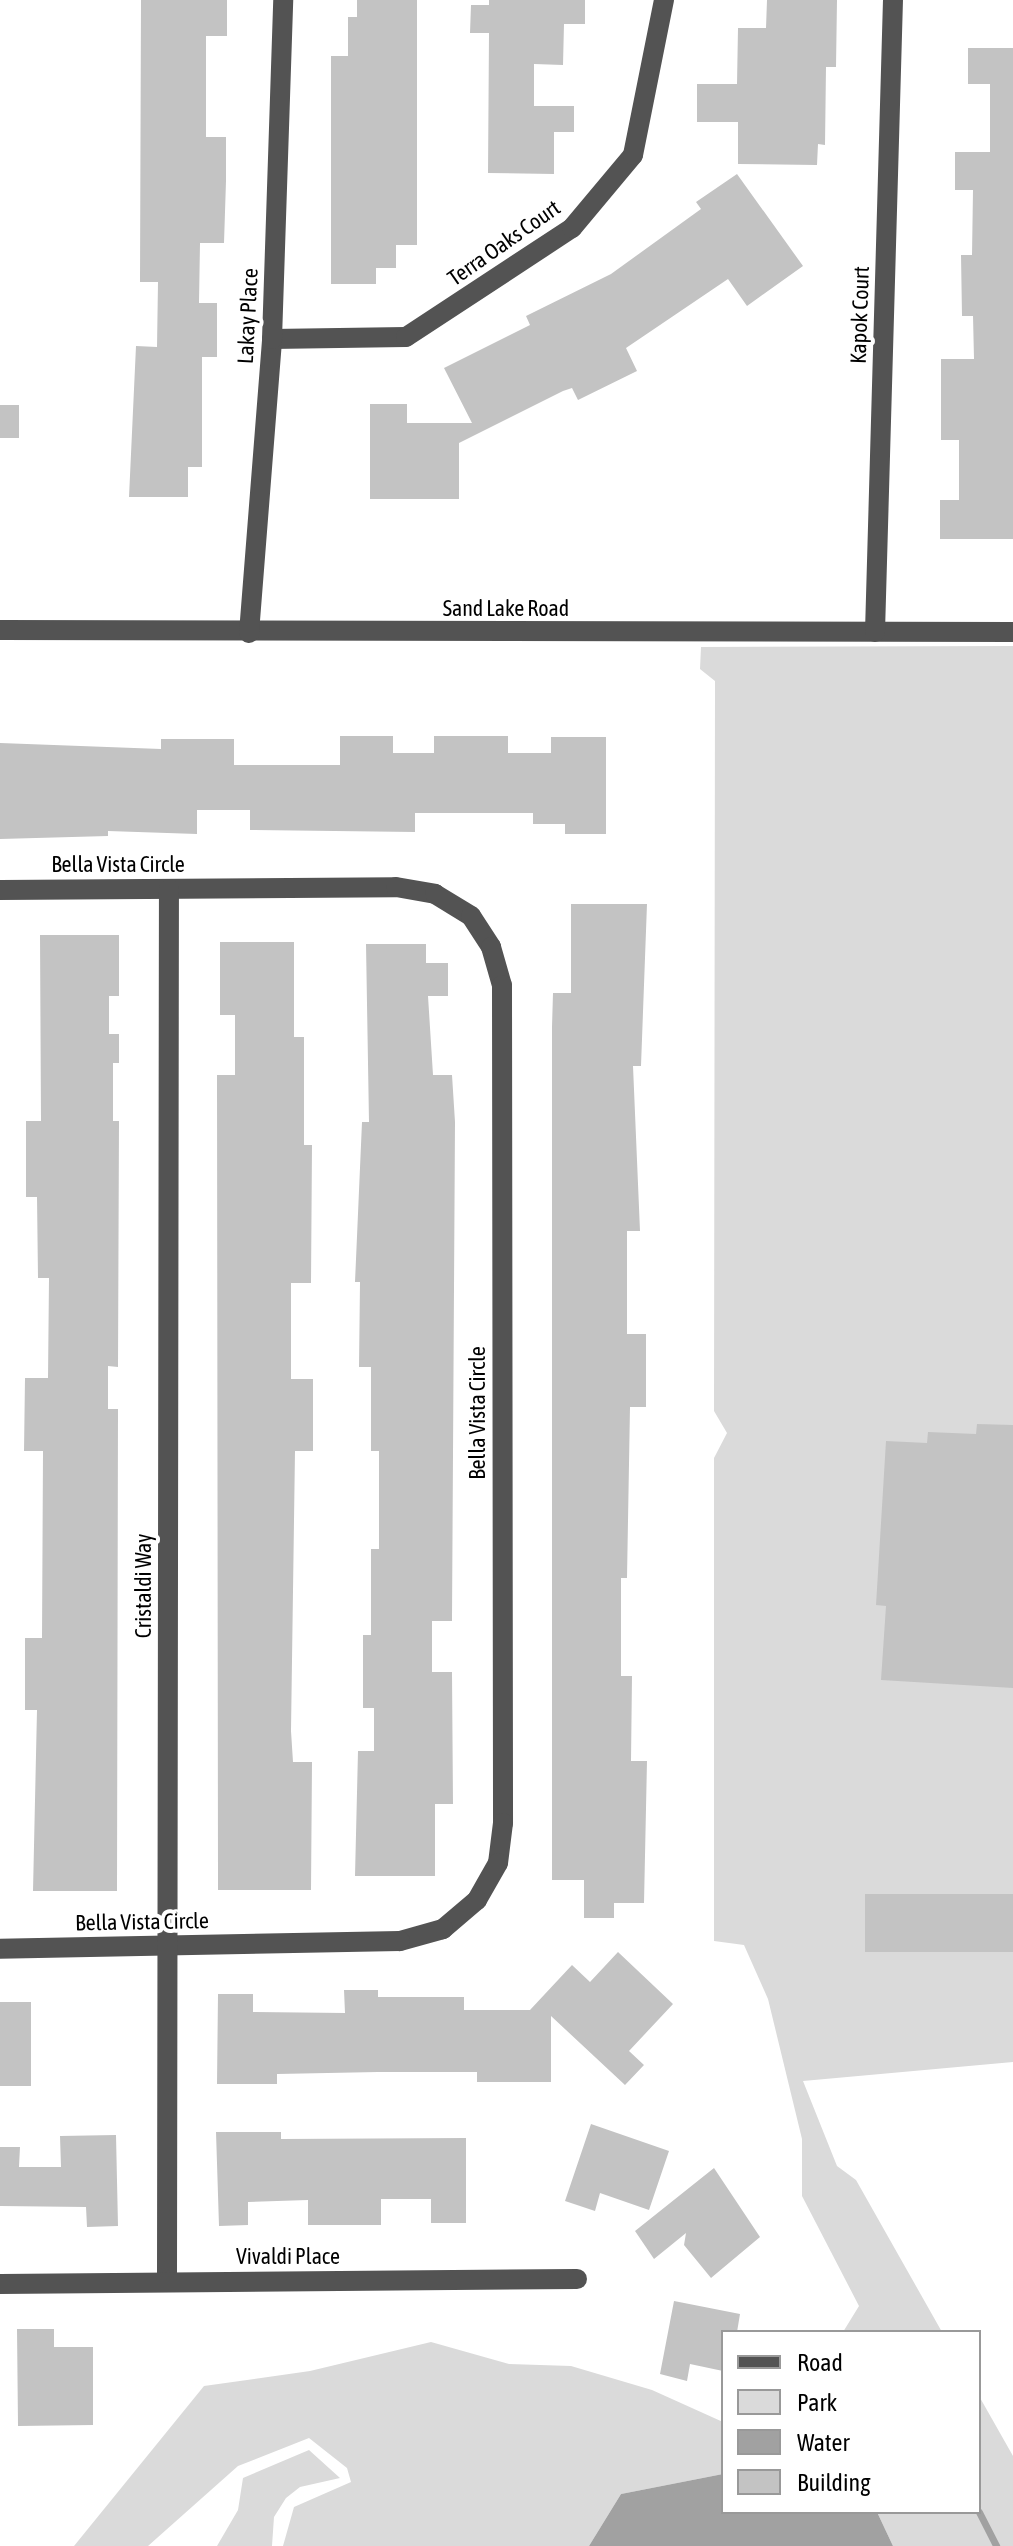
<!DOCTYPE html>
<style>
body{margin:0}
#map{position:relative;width:1013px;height:2546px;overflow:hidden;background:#fff;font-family:"Asap Condensed",sans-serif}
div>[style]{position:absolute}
.green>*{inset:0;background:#dadada}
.water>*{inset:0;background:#a1a1a1}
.stream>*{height:7px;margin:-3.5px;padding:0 3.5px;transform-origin:3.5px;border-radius:3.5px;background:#a1a1a1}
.building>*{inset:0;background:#c3c3c3;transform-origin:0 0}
.minor>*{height:20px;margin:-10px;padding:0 10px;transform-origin:10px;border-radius:10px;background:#535353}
span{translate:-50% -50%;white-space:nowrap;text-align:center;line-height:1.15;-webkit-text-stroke:8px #fff;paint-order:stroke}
.street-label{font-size:22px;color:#000}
.legend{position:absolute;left:721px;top:2330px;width:260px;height:184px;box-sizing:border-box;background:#fff;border:2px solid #999;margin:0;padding:10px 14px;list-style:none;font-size:24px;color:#000}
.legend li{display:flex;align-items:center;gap:16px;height:40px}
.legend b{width:40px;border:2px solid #999}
</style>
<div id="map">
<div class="green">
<div style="clip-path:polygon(1013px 646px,1013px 2062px,803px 2081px,837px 2166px,856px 2180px,942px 2332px,843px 2332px,859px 2306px,802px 2196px,802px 2139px,768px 1999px,744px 1945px,714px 1941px,714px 1458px,727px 1433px,714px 1411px,715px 681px,700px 669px,701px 647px)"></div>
<div style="clip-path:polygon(431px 2342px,509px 2364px,571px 2366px,652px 2390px,723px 2422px,723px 2474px,621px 2494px,589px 2546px,283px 2546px,294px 2507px,351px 2482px,347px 2468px,309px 2438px,238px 2466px,148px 2546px,74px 2546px,204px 2386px,310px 2371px)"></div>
<div style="clip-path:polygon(979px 2396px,1013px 2456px,1013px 2546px,893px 2546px,877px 2512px,979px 2512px)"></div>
<div style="clip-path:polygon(309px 2450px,340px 2478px,300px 2487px,286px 2498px,274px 2517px,272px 2546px,217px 2546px,238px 2510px,243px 2478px)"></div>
</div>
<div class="water">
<div style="clip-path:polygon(723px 2474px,723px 2512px,877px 2512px,893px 2546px,589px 2546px,621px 2494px)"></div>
</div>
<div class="stream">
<div style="left:979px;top:2512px;width:38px;rotate:63deg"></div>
</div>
<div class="building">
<div style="clip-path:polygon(141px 0,227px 0,227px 36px,206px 36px,206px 137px,226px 137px,226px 181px,224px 243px,200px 243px,199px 303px,217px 303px,217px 357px,202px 357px,202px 467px,188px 467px,188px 497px,129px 497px,136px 346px,157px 347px,158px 282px,140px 282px)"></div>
<div style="clip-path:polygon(357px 0,417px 0,417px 245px,396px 245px,396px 268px,376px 268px,376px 284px,331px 284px,331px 56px,348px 56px,348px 17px,357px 17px)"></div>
<div style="clip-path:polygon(489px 0,585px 0,585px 24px,564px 24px,563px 65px,534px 64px,534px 106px,574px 106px,574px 132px,554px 132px,554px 174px,488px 173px,489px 33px,470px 33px,471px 5px,489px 5px)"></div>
<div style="clip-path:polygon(767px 0,837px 0,836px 67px,826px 67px,825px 145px,818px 144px,817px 165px,738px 164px,738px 122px,697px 122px,697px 84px,737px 84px,738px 28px,766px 28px)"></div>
<div style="clip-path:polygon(968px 48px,1013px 48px,1013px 539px,940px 539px,940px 500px,959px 500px,959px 440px,941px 440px,941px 359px,974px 359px,973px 316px,962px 316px,961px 255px,972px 255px,973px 190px,955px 190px,955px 152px,990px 152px,990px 84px,968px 84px)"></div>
<div style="clip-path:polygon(737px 174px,803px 266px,747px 306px,728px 279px,626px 348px,637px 371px,578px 400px,572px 388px,563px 391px,459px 443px,459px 499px,370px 499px,370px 404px,407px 404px,407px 423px,472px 423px,444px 368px,530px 325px,526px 316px,611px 274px,701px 209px,696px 202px)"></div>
<div style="left:0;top:405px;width:19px;height:33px"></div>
<div style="clip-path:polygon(340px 736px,393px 736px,393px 753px,434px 753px,434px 736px,508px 736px,508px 753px,551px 753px,551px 737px,606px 737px,606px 834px,565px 834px,565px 824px,533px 824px,533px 813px,415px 813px,415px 832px,250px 830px,250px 810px,197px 810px,197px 834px,108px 831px,108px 836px,0 839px,0 743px,161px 749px,161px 739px,234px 739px,234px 765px,340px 765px)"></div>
<div style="clip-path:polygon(571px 904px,647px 904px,641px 1066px,633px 1066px,640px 1231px,627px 1231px,627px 1334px,646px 1334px,646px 1407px,630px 1407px,627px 1578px,621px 1578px,621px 1676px,632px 1676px,631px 1761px,647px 1761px,644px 1903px,614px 1903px,614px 1918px,584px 1918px,584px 1880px,552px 1880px,552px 1027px,553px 993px,571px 993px)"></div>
<div style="clip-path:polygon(40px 935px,119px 935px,119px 996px,109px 996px,109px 1034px,119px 1034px,119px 1063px,113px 1063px,113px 1121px,119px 1121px,118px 1367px,108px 1366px,108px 1409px,118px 1409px,117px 1891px,33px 1891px,37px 1710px,25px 1710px,25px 1638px,42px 1638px,43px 1451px,24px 1451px,25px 1378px,48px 1378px,49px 1278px,38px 1278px,37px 1197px,26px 1197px,26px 1121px,41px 1121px)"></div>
<div style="clip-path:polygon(220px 942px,294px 942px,294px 1037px,304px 1037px,304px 1145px,312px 1145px,311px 1283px,291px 1283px,291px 1379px,313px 1379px,313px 1451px,295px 1451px,291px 1731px,293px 1762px,312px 1762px,311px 1890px,218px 1890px,217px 1075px,235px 1075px,235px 1015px,220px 1015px)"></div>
<div style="clip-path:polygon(366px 944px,426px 944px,426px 963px,448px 963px,448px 996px,428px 996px,433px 1075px,452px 1075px,455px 1122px,452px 1621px,432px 1621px,432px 1672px,452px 1672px,453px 1804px,435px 1804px,435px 1876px,355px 1876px,358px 1751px,374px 1751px,374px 1708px,363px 1708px,363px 1635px,371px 1635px,371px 1549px,379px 1549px,379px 1451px,371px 1451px,371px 1367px,359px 1367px,360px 1282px,355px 1282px,362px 1122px,369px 1122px)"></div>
<div style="clip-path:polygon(977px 1424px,1013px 1425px,1013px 1688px,881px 1680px,886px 1606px,876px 1605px,886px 1441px,927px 1443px,928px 1432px,976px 1434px)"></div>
<div style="left:865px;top:1894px;width:148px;height:58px"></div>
<div style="clip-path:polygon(618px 1952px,673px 2004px,629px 2051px,644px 2065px,625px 2085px,551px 2016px,551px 2082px,477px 2082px,477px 2072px,378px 2072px,277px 2074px,277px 2084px,217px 2084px,218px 1994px,253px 1994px,253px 2012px,345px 2013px,344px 1990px,378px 1990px,378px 1997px,464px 1997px,464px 2010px,530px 2010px,572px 1965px,590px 1982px)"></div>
<div style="left:0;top:2002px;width:31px;height:84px"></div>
<div style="clip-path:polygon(591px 2124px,669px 2151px,649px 2210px,600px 2193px,595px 2211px,565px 2201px)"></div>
<div style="clip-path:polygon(216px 2132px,281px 2132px,281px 2139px,466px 2138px,466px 2223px,431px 2223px,431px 2199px,381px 2199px,381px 2225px,308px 2225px,308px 2200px,248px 2202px,248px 2225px,219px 2226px)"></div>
<div style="clip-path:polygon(116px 2135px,118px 2226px,87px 2227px,86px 2207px,0 2206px,0 2147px,20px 2147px,19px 2167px,61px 2167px,60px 2136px)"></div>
<div style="clip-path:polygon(714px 2168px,760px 2237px,711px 2278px,684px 2245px,686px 2233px,654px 2259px,635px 2231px)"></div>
<div style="clip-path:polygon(674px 2301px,740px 2314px,737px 2332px,723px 2332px,723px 2371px,690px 2364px,687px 2381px,660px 2374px)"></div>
<div style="clip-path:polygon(17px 2329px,54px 2329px,54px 2347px,93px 2347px,93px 2425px,18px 2426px)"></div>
</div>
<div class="minor">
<div style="left:272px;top:339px;width:134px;rotate:-0.9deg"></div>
<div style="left:406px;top:337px;width:199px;rotate:-33.3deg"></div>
<div style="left:572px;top:228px;width:95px;rotate:-50.1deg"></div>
<div style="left:633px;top:155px;width:158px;rotate:-78.7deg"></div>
<div style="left:0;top:630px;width:1013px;rotate:0.11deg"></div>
<div style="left:875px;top:632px;width:632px;rotate:-88.37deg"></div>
<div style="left:249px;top:633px;width:295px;rotate:-85.5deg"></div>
<div style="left:272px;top:339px;width:339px;rotate:-88.1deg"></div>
<div style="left:0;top:890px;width:396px;rotate:-0.4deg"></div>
<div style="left:396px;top:887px;width:40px;rotate:10deg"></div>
<div style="left:435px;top:894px;width:42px;rotate:31.4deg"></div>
<div style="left:471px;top:916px;width:37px;rotate:57deg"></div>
<div style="left:491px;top:947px;width:40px;rotate:74deg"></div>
<div style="left:502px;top:985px;width:838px;rotate:89.93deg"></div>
<div style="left:503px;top:1823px;width:40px;rotate:97.1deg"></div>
<div style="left:498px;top:1863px;width:43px;rotate:119.6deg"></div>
<div style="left:477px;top:1900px;width:45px;rotate:139.5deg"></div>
<div style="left:443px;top:1929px;width:45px;rotate:164.4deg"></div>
<div style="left:400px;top:1941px;width:400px;rotate:178.9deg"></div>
<div style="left:167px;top:2282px;width:1393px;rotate:-89.92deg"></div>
<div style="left:0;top:2284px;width:577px;rotate:-0.5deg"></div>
</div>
<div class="street-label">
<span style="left:504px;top:243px;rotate:-35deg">Terra Oaks Court</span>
<span style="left:860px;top:315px;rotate:-88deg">Kapok Court</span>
<span style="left:248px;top:316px;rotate:-87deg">Lakay Place</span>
<span style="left:506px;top:609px">Sand Lake Road</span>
<span style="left:118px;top:865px">Bella Vista Circle</span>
<span style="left:478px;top:1413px;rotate:-90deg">Bella Vista Circle</span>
<span style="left:144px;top:1586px;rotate:-90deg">Cristaldi Way</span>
<span style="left:142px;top:1922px;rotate:-1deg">Bella Vista Circle</span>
<span style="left:288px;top:2257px">Vivaldi Place</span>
</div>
<ul class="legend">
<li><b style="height:10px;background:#535353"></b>Road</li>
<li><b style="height:22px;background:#dadada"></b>Park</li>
<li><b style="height:22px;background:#a1a1a1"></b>Water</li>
<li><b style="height:22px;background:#c3c3c3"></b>Building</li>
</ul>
</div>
